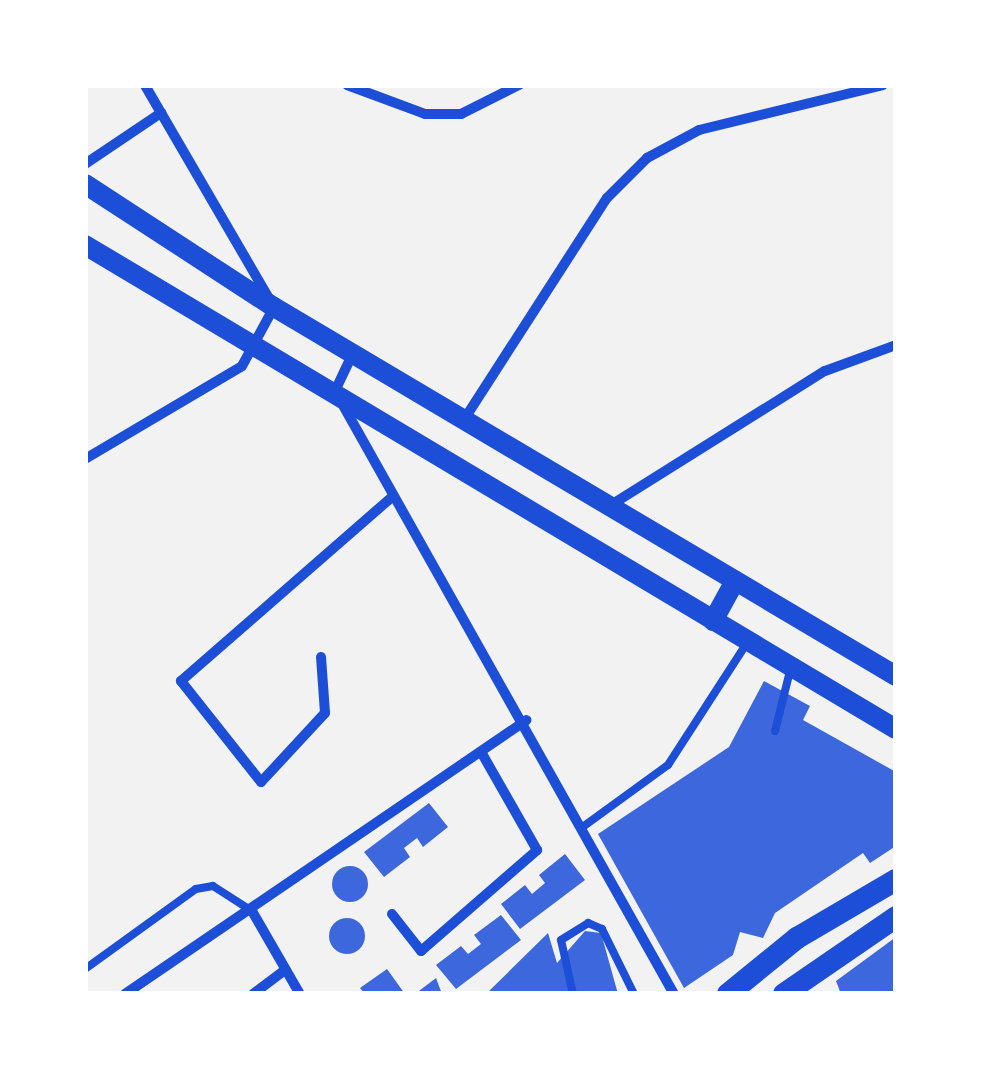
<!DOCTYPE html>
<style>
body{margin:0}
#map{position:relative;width:981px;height:1079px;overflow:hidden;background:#f2f2f2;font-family:Helvetica,sans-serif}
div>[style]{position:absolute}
.building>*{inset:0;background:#3d67dc}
.round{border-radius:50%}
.service>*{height:8px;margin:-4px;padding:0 4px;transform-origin:4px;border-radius:4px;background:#1d4ed8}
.minor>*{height:10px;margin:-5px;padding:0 5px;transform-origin:5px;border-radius:5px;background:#1d4ed8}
.secondary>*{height:20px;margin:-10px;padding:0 10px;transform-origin:10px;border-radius:10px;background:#1d4ed8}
.primary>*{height:22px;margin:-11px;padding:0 11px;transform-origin:11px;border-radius:11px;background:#1d4ed8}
span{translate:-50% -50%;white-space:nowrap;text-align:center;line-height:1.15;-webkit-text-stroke:8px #fff;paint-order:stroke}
.frame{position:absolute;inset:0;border:88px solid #fff;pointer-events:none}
</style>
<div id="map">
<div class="building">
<div style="clip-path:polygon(764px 681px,810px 706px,803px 720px,896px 772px,896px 846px,870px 863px,863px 853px,775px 913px,763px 938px,740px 932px,733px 955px,684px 988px,598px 834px,729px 747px)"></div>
<div style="clip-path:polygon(429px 803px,448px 827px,423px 847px,417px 838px,404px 848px,410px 857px,384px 877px,364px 852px)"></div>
<div style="clip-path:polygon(565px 854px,585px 880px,520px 929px,501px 904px,525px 885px,532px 894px,545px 883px,539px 875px)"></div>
<div class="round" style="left:332px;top:866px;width:36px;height:36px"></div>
<div style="clip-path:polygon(501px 915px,521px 940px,456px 989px,436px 965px,461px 946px,468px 954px,481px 944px,474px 935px)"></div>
<div class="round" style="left:329px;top:918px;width:36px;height:36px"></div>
<div style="clip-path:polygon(585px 931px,601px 933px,618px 994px,486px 994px,548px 933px,557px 963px)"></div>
<div style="clip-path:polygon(896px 937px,896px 994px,841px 994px,836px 981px)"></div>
<div style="clip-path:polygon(387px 969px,405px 994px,365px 994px,360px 988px)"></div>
<div style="clip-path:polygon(436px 978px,442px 994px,415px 994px)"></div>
</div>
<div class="service">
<div style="left:775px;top:731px;width:66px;rotate:-76deg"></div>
<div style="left:584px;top:826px;width:104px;rotate:-36deg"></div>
<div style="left:668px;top:765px;width:145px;rotate:-57.1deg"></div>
<div style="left:85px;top:969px;width:137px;rotate:-35.8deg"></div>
<div style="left:196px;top:889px;width:17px;rotate:-10deg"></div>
<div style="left:213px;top:886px;width:46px;rotate:32.7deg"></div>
<div style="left:573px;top:994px;width:55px;rotate:-102.5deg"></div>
<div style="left:561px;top:940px;width:32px;rotate:-32deg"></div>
<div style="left:588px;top:923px;width:15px;rotate:23deg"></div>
<div style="left:602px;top:929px;width:72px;rotate:63.8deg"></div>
</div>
<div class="minor">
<div style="left:347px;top:85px;width:83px;rotate:20.4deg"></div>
<div style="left:425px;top:114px;width:36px"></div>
<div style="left:461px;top:114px;width:65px;rotate:-26.6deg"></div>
<div style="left:85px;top:164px;width:92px;rotate:-33.9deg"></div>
<div style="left:353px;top:353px;width:42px;rotate:115.3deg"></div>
<div style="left:335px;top:391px;width:692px;rotate:60.66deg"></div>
<div style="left:467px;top:415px;width:258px;rotate:-57.2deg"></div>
<div style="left:607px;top:198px;width:57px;rotate:-45deg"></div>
<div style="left:647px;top:158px;width:59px;rotate:-28.3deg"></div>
<div style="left:699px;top:130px;width:189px;rotate:-13.7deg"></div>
<div style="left:85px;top:459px;width:182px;rotate:-30.6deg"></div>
<div style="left:242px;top:366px;width:67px;rotate:-61.5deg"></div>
<div style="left:274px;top:307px;width:257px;rotate:-120.2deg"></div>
<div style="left:611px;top:505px;width:252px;rotate:-32.1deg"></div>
<div style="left:825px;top:371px;width:76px;rotate:-20.1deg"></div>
<div style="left:321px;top:657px;width:56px;rotate:85.9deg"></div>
<div style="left:325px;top:713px;width:94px;rotate:132.8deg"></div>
<div style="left:261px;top:782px;width:129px;rotate:-128.4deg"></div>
<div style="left:181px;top:681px;width:280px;rotate:-41.1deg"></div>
<div style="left:252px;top:911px;width:96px;rotate:60deg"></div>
<div style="left:392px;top:914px;width:47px;rotate:51.9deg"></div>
<div style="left:421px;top:951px;width:154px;rotate:-41deg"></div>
<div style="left:537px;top:850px;width:113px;rotate:-119.7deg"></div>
<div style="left:125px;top:994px;width:486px;rotate:-34.3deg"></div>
<div style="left:253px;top:994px;width:40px;rotate:-37deg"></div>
</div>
<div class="secondary">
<div style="left:85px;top:184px;width:225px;rotate:33.1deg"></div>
<div style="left:274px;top:307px;width:723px;rotate:30.68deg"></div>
<div style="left:85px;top:245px;width:944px;rotate:30.83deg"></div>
<div style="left:713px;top:621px;width:46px;rotate:-61.2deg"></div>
</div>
<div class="primary">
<div style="left:728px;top:994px;width:89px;rotate:-39.1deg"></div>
<div style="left:797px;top:938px;width:115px;rotate:-30.4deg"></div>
<div style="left:784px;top:994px;width:136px;rotate:-34.5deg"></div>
</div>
<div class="frame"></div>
</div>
